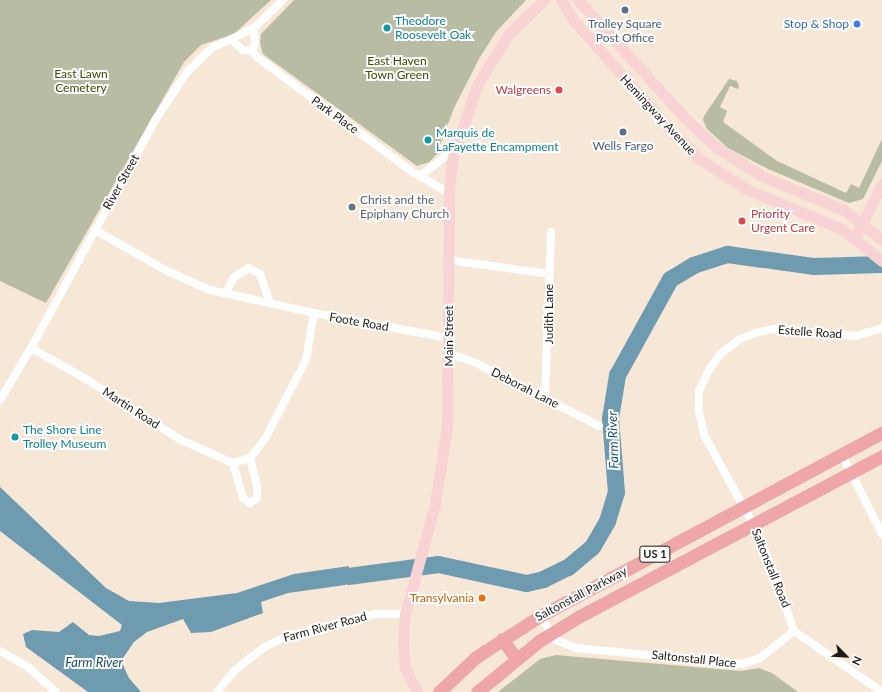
<!DOCTYPE html>
<style>
body{margin:0}
#map{position:relative;width:882px;height:692px;overflow:hidden;background:#f7e7d6;font-family:Lato,sans-serif}
div>[style]{position:absolute}
.green>*{inset:0;background:#b7bca3}
.water>*{inset:0;background:#6f9bb1}
.river>*{height:17px;margin:-8.5px;padding:0 8.5px;transform-origin:8.5px;border-radius:8.5px;background:#6f9bb1}
.minor>*{height:8px;margin:-4px;padding:0 4px;transform-origin:4px;border-radius:4px;background:#fff}
.secondary>*{height:11px;margin:-5.5px;padding:0 5.5px;transform-origin:5.5px;border-radius:5.5px;background:#f7d3d4}
.primary>*{height:13px;margin:-6.5px;padding:0 6.5px;transform-origin:6.5px;border-radius:6.5px;background:#eea6a9}
.dots>*{width:11px;height:11px;translate:-50% -50%;box-sizing:border-box;border:2px solid #fff;border-radius:50%}
span{translate:-50% -50%;white-space:nowrap;text-align:center;line-height:1.15;-webkit-text-stroke:4px #fff;paint-order:stroke}
.shield-label span{padding:1px 3px;background:#fff;border:1px solid;border-radius:3px;-webkit-text-stroke-width:0}
.shield-label{font-size:11px;color:#1f1a14;font-weight:700}
.culture-label{font-size:12px;color:#0d838f}
.left{translate:0 -50%;text-align:left}
.service-label{font-size:12px;color:#4e5e75}
.shop-label{font-size:12px;color:#366cbe}
.right{translate:-100% -50%;text-align:right}
.park-label{font-size:12px;color:#3e4600}
.health-label{font-size:12px;color:#be3a42}
.street-label{font-size:12px;color:#1f1a14}
.worship-label{font-size:12px;color:#5b616d}
.food-label{font-size:12px;color:#c56008}
.water-label{font-size:13px;color:#154f66;font-style:italic}
.north{position:absolute;left:826px;top:636px;width:40px;height:40px;-webkit-text-stroke:3px #fff;paint-order:stroke;rotate:114deg;font-size:11px;font-weight:700;line-height:16px;text-align:center;color:#1f1a14}
.north::after{content:'';display:block;margin:auto;width:14px;height:18px;background:#1f1a14;clip-path:polygon(50% 0,100% 100%,50% 72%,0 100%)}
</style>
<div id="map">
<div class="green">
<div style="clip-path:polygon(0 0,271px 0,234px 34px,201px 45px,184px 62px,46px 303px,0 281px)"></div>
<div style="clip-path:polygon(294px 0,526px 0,496px 32px,480px 57px,454px 108px,437px 154px,429px 162px,417px 166px,263px 54px,260px 43px,261px 34px)"></div>
<div style="clip-path:polygon(729px 79px,737px 81px,739px 86px,738px 89px,730px 86px,720px 107px,727px 111px,723px 122px,777px 161px,846px 193px,851px 184px,859px 188px,882px 139px,882px 161px,863px 199px,849px 203px,768px 169px,728px 148px,707px 129px,703px 120px,704px 116px)"></div>
<div style="clip-path:polygon(556px 655px,741px 671px,759px 668px,772px 673px,798px 692px,498px 692px,540px 659px)"></div>
</div>
<div class="water">
<div style="clip-path:polygon(0 487px,106px 588px,129px 601px,159px 603px,237px 593px,294px 574px,349px 566px,345px 585px,288px 593px,261px 602px,263px 613px,211px 632px,191px 633px,183px 619px,147px 632px,134px 642px,121px 661px,129px 678px,141px 692px,88px 692px,26px 647px,23px 634px,32px 630px,59px 632px,73px 622px,89px 635px,99px 636px,120px 631px,122px 625px,0 531px)"></div>
</div>
<div class="river">
<div style="left:348px;top:576px;width:91px;rotate:-7.6deg"></div>
<div style="left:438px;top:564px;width:90px;rotate:12.2deg"></div>
<div style="left:526px;top:583px;width:17px;rotate:-13deg"></div>
<div style="left:543px;top:579px;width:28px;rotate:-26deg"></div>
<div style="left:568px;top:567px;width:31px;rotate:-40deg"></div>
<div style="left:592px;top:547px;width:30px;rotate:-60deg"></div>
<div style="left:607px;top:521px;width:30px;rotate:-73deg"></div>
<div style="left:616px;top:492px;width:74px;rotate:-94.6deg"></div>
<div style="left:610px;top:418px;width:44px;rotate:-80.8deg"></div>
<div style="left:617px;top:375px;width:110px;rotate:-61.1deg"></div>
<div style="left:670px;top:279px;width:27px;rotate:-31deg"></div>
<div style="left:693px;top:265px;width:36px;rotate:-18deg"></div>
<div style="left:727px;top:254px;width:88px;rotate:7.9deg"></div>
<div style="left:814px;top:266px;width:68px;rotate:-1.7deg"></div>
</div>
<div class="minor">
<div style="left:254px;top:28px;width:15px;rotate:86deg"></div>
<div style="left:255px;top:43px;width:9px;rotate:111deg"></div>
<div style="left:252px;top:51px;width:9px;rotate:49deg"></div>
<div style="left:258px;top:58px;width:190px;rotate:36.4deg"></div>
<div style="left:411px;top:171px;width:44px;rotate:30.1deg"></div>
<div style="left:232px;top:40px;width:15px;rotate:42deg"></div>
<div style="left:243px;top:50px;width:9px;rotate:6deg"></div>
<div style="left:420px;top:176px;width:44px;rotate:-37.6deg"></div>
<div style="left:95px;top:230px;width:81px;rotate:29.7deg"></div>
<div style="left:165px;top:270px;width:49px;rotate:24deg"></div>
<div style="left:210px;top:290px;width:107px;rotate:12.5deg"></div>
<div style="left:314px;top:313px;width:137px;rotate:10.5deg"></div>
<div style="left:449px;top:260px;width:101px;rotate:8deg"></div>
<div style="left:226px;top:293px;width:18px;rotate:-63deg"></div>
<div style="left:234px;top:277px;width:17px;rotate:-31deg"></div>
<div style="left:249px;top:268px;width:13px;rotate:29deg"></div>
<div style="left:260px;top:274px;width:31px;rotate:71deg"></div>
<div style="left:31px;top:348px;width:63px;rotate:29.4deg"></div>
<div style="left:86px;top:379px;width:113px;rotate:32.7deg"></div>
<div style="left:181px;top:440px;width:57px;rotate:23.9deg"></div>
<div style="left:449px;top:353px;width:29px;rotate:20deg"></div>
<div style="left:476px;top:363px;width:138px;rotate:27.1deg"></div>
<div style="left:545px;top:397px;width:165px;rotate:-87.9deg"></div>
<div style="left:0;top:400px;width:61px;rotate:-59.2deg"></div>
<div style="left:31px;top:348px;width:261px;rotate:-61.4deg"></div>
<div style="left:156px;top:119px;width:56px;rotate:-56.6deg"></div>
<div style="left:187px;top:72px;width:35px;rotate:-44deg"></div>
<div style="left:212px;top:48px;width:47px;rotate:-25.5deg"></div>
<div style="left:254px;top:28px;width:40px;rotate:-44deg"></div>
<div style="left:842px;top:455px;width:89px;rotate:63.1deg"></div>
<div style="left:250px;top:458px;width:30px;rotate:76deg"></div>
<div style="left:257px;top:487px;width:11px;rotate:90deg"></div>
<div style="left:257px;top:498px;width:9px;rotate:144deg"></div>
<div style="left:250px;top:503px;width:9px;rotate:-144deg"></div>
<div style="left:243px;top:498px;width:36px;rotate:-106deg"></div>
<div style="left:233px;top:463px;width:18px;rotate:-16deg"></div>
<div style="left:250px;top:458px;width:24px;rotate:-52deg"></div>
<div style="left:265px;top:439px;width:89px;rotate:-62.6deg"></div>
<div style="left:306px;top:360px;width:48px;rotate:-80.3deg"></div>
<div style="left:540px;top:616px;width:29px;rotate:56deg"></div>
<div style="left:556px;top:640px;width:22px;rotate:22deg"></div>
<div style="left:576px;top:648px;width:167px;rotate:5.5deg"></div>
<div style="left:742px;top:664px;width:19px;rotate:-18deg"></div>
<div style="left:760px;top:658px;width:43px;rotate:-38.5deg"></div>
<div style="left:794px;top:631px;width:59px;rotate:-108.7deg"></div>
<div style="left:775px;top:575px;width:56px;rotate:-113.3deg"></div>
<div style="left:753px;top:524px;width:102px;rotate:-118.8deg"></div>
<div style="left:704px;top:435px;width:25px;rotate:-102deg"></div>
<div style="left:699px;top:411px;width:20px;rotate:-90deg"></div>
<div style="left:699px;top:391px;width:23px;rotate:-65deg"></div>
<div style="left:709px;top:370px;width:19px;rotate:-55deg"></div>
<div style="left:720px;top:354px;width:25px;rotate:-37deg"></div>
<div style="left:740px;top:339px;width:19px;rotate:-21deg"></div>
<div style="left:758px;top:332px;width:17px;rotate:-10deg"></div>
<div style="left:775px;top:329px;width:81px;rotate:4.9deg"></div>
<div style="left:856px;top:336px;width:27px;rotate:-17deg"></div>
<div style="left:794px;top:631px;width:107px;rotate:34.7deg"></div>
<div style="left:0;top:651px;width:34px;rotate:30deg"></div>
<div style="left:29px;top:668px;width:36px;rotate:42deg"></div>
<div style="left:217px;top:692px;width:27px;rotate:-51deg"></div>
<div style="left:234px;top:671px;width:19px;rotate:-39deg"></div>
<div style="left:249px;top:659px;width:18px;rotate:-38deg"></div>
<div style="left:263px;top:648px;width:27px;rotate:-27deg"></div>
<div style="left:287px;top:636px;width:91px;rotate:-14deg"></div>
<div style="left:375px;top:614px;width:30px"></div>
</div>
<div class="secondary">
<div style="left:561px;top:0;width:25px;rotate:58deg"></div>
<div style="left:574px;top:21px;width:74px;rotate:48.3deg"></div>
<div style="left:623px;top:76px;width:74px;rotate:48.8deg"></div>
<div style="left:672px;top:132px;width:39px;rotate:44deg"></div>
<div style="left:700px;top:159px;width:55px;rotate:33.1deg"></div>
<div style="left:746px;top:189px;width:104px;rotate:22.6deg"></div>
<div style="left:842px;top:229px;width:51px;rotate:38.7deg"></div>
<div style="left:578px;top:0;width:159px;rotate:47.8deg"></div>
<div style="left:685px;top:118px;width:41px;rotate:43deg"></div>
<div style="left:715px;top:146px;width:56px;rotate:32.6deg"></div>
<div style="left:762px;top:176px;width:89px;rotate:22.5deg"></div>
<div style="left:844px;top:210px;width:48px;rotate:38.3deg"></div>
<div style="left:855px;top:238px;width:60px;rotate:-63.4deg"></div>
<div style="left:417px;top:692px;width:28px;rotate:-116deg"></div>
<div style="left:405px;top:667px;width:26px;rotate:-94deg"></div>
<div style="left:403px;top:641px;width:27px;rotate:-86deg"></div>
<div style="left:405px;top:614px;width:114px;rotate:-74.7deg"></div>
<div style="left:435px;top:504px;width:78px;rotate:-81.1deg"></div>
<div style="left:447px;top:427px;width:234px;rotate:-89.5deg"></div>
<div style="left:449px;top:193px;width:32px;rotate:-85deg"></div>
<div style="left:452px;top:161px;width:80px;rotate:-71.8deg"></div>
<div style="left:477px;top:85px;width:59px;rotate:-58.2deg"></div>
<div style="left:508px;top:35px;width:50px;rotate:-44.2deg"></div>
</div>
<div class="primary">
<div style="left:502px;top:639px;width:24px;rotate:54deg"></div>
<div style="left:439px;top:692px;width:51px;rotate:-43.4deg"></div>
<div style="left:476px;top:657px;width:76px;rotate:-32.6deg"></div>
<div style="left:540px;top:616px;width:388px;rotate:-28.2deg"></div>
<div style="left:477px;top:692px;width:80px;rotate:-39.4deg"></div>
<div style="left:539px;top:641px;width:48px;rotate:-31.4deg"></div>
<div style="left:580px;top:616px;width:342px;rotate:-27.9deg"></div>
</div>
<div class="dots">
<div style="left:625px;top:10px;background:#5c6f8a"></div>
<div style="left:857px;top:24px;background:#3f7fe0"></div>
<div style="left:387px;top:28px;background:#0f9aa8"></div>
<div style="left:559px;top:90px;background:#e0444e"></div>
<div style="left:623px;top:132px;background:#5c6f8a"></div>
<div style="left:428px;top:140px;background:#0f9aa8"></div>
<div style="left:352px;top:207px;background:#6b7280"></div>
<div style="left:742px;top:221px;background:#e0444e"></div>
<div style="left:15px;top:437px;background:#0f9aa8"></div>
<div style="left:482px;top:598px;background:#e8710a"></div>
</div>
<div class="shield-label">
<span style="left:655px;top:554px">US 1</span>
</div>
<div class="culture-label">
<span class="left" style="left:395px;top:28px">Theodore<br>Roosevelt Oak</span>
<span class="left" style="left:436px;top:140px">Marquis de<br>LaFayette Encampment</span>
<span class="left" style="left:23px;top:437px">The Shore Line<br>Trolley Museum</span>
</div>
<div class="service-label">
<span style="left:625px;top:31px">Trolley Square<br>Post Office</span>
<span style="left:623px;top:146px">Wells Fargo</span>
</div>
<div class="shop-label">
<span class="right" style="left:849px;top:24px">Stop &amp; Shop</span>
</div>
<div class="park-label">
<span style="left:397px;top:68px">East Haven<br>Town Green</span>
<span style="left:81px;top:81px">East Lawn<br>Cemetery</span>
</div>
<div class="health-label">
<span class="right" style="left:551px;top:90px">Walgreens</span>
<span class="left" style="left:751px;top:221px">Priority<br>Urgent Care</span>
</div>
<div class="street-label">
<span style="left:335px;top:115px;rotate:36deg">Park Place</span>
<span style="left:658px;top:115px;rotate:47deg">Hemingway Avenue</span>
<span style="left:121px;top:182px;rotate:-61deg">River Street</span>
<span style="left:549px;top:314px;rotate:-90deg">Judith Lane</span>
<span style="left:359px;top:322px;rotate:10deg">Foote Road</span>
<span style="left:810px;top:332px;rotate:4deg">Estelle Road</span>
<span style="left:449px;top:336px;rotate:-90deg">Main Street</span>
<span style="left:525px;top:388px;rotate:27deg">Deborah Lane</span>
<span style="left:131px;top:408px;rotate:33deg">Martin Road</span>
<span style="left:771px;top:568px;rotate:68deg">Saltonstall Road</span>
<span style="left:581px;top:594px;rotate:-28deg">Saltonstall Parkway</span>
<span style="left:325px;top:627px;rotate:-15deg">Farm River Road</span>
<span style="left:694px;top:659px;rotate:6deg">Saltonstall Place</span>
</div>
<div class="worship-label">
<span class="left" style="left:360px;top:207px">Christ and the<br>Epiphany Church</span>
</div>
<div class="food-label">
<span class="right" style="left:474px;top:598px">Transylvania</span>
</div>
<div class="water-label">
<span style="left:613px;top:440px;rotate:-92deg">Farm River</span>
<span style="left:94px;top:662px">Farm River</span>
</div>
<div class="north">N</div>
</div>
